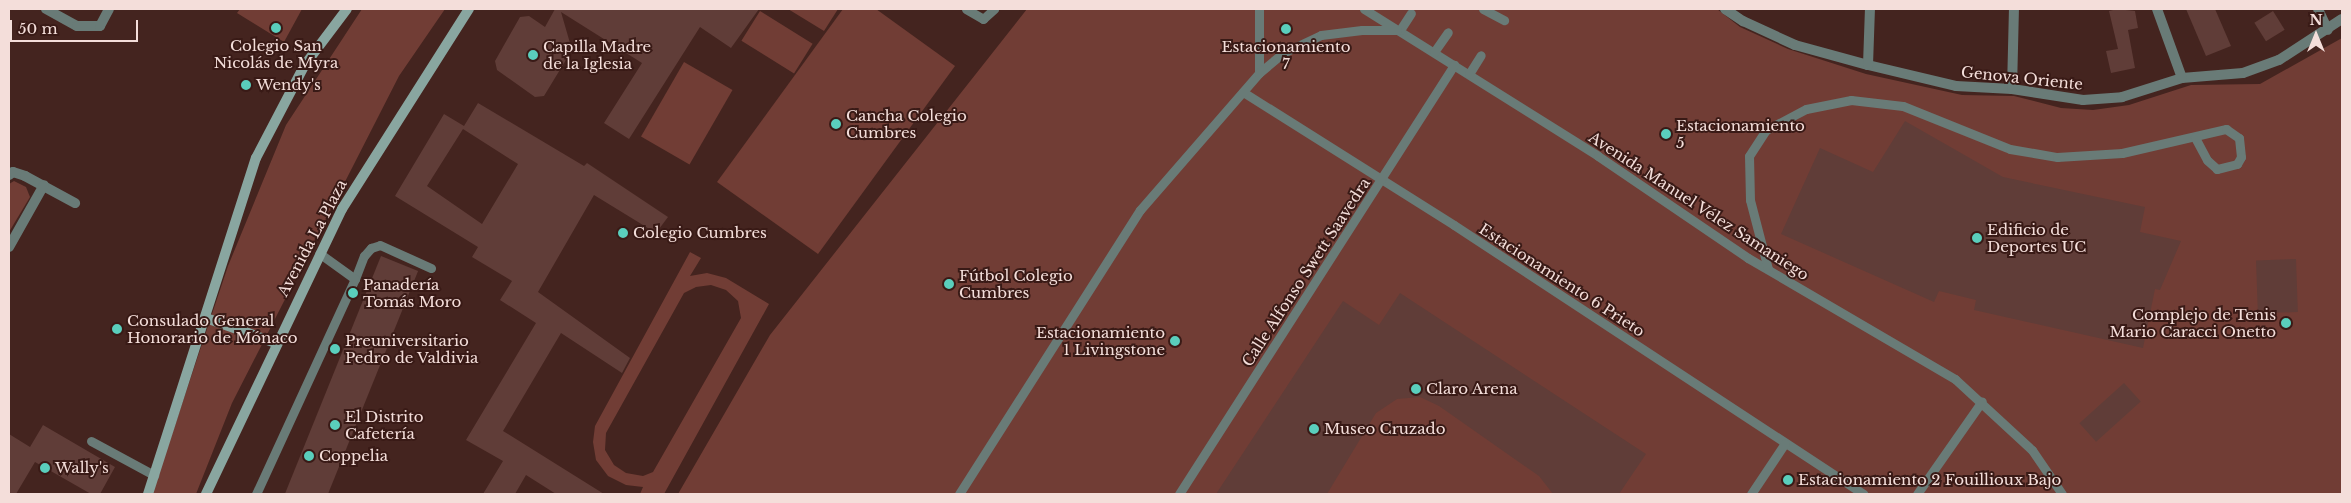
<!DOCTYPE html>
<meta charset="utf-8">
<style>
body{margin:0}
#map{position:relative;width:2351px;height:503px;overflow:hidden;background:#44241f;font-family:"Libre Baskerville",serif}
div>[style]{position:absolute}
.green>*{inset:0;background:#713d35;transform-origin:0 0}
.building>*{inset:0;background:#603d38;transform-origin:0 0}
.lane>*{height:9px;margin:-4.5px;padding:0 4.5px;transform-origin:4.5px;border-radius:4.5px;background:#697b77}
.street>*{height:10px;margin:-5px;padding:0 5px;transform-origin:5px;border-radius:5px;background:#697b77}
.secondary>*{height:10px;margin:-5px;padding:0 5px;transform-origin:5px;border-radius:5px;background:#89a6a0}
.dots>*{width:14px;height:14px;translate:-50% -50%;box-sizing:border-box;border:2px solid #391a16;border-radius:50%}
span{translate:-50% -50%;white-space:nowrap;text-align:center;line-height:1.15;-webkit-text-stroke:4px #391a16;paint-order:stroke}
.poi-label{font-size:15px;color:#f4deda}
.left{translate:0 -50%;text-align:left}
.right{translate:-100% -50%;text-align:right}
.street-label{font-size:15px;color:#f4deda}
.frame{position:absolute;inset:0;border:10px solid #f4deda;pointer-events:none}
.north{position:absolute;left:2291px;top:10px;width:50px;height:50px;-webkit-text-stroke:4px #391a16;paint-order:stroke;rotate:0deg;font-size:14px;font-weight:700;line-height:20px;text-align:center;color:#f4deda}
.north::after{content:'';display:block;margin:auto;width:18px;height:22px;background:#f4deda;clip-path:polygon(50% 0,100% 100%,50% 72%,0 100%)}
.scale{position:absolute;left:10px;top:20px;width:128px;height:22px;box-sizing:border-box;border:2px solid #f4deda;border-top:0;padding-left:6px;font-size:15px;line-height:18px;white-space:nowrap;color:#f4deda;-webkit-text-stroke:4px #391a16;paint-order:stroke}
</style>
<div id="map">
<div class="green">
<div style="clip-path:polygon(240px 9px,302px 9px,284px 42px,237px 13px)"></div>
<div style="clip-path:polygon(362px 9px,445px 9px,399px 76px,232px 403px,196px 494px,152px 494px,228px 266px,286px 125px)"></div>
<div style="clip-path:polygon(788px 9px,838px 9px,824px 31px)"></div>
<div style="clip-path:polygon(843px 9px,876px 9px,955px 66px,818px 254px,717px 182px)"></div>
<div style="clip-path:polygon(1027px 9px,1717px 9px,1740px 27px,1788px 49px,1866px 74px,1962px 95px,2014px 96px,2061px 108px,2093px 110px,2129px 105px,2191px 85px,2260px 84px,2342px 38px,2342px 494px,678px 494px,770px 335px)"></div>
<div style="left:760px;top:11px;width:62px;height:35px;rotate:32deg"></div>
<div style="left:684px;top:62px;width:56px;height:86px;rotate:30deg"></div>
<div style="clip-path:polygon(14px 181px,26px 187px,30px 197px,9px 232px,9px 184px)"></div>
<div style="clip-path:polygon(evenodd,690px 252px,701px 258px,690px 276px,707px 273px,726px 278px,769px 304px,664px 494px,640px 494px,643px 487px,626px 485px,608px 476px,596px 460px,593px 442px,595px 426px,690px 252px,711px 285px,726px 290px,738px 301px,741px 318px,653px 472px,643px 476px,626px 473px,614px 465px,605px 450px,606px 433px,684px 293px,696px 287px,711px 285px)"></div>
</div>
<div class="building">
<div style="clip-path:polygon(555px 9px,759px 9px,731px 48px,700px 27px,629px 139px,604px 123px,642px 63px,561px 12px,572px 50px,544px 96px,535px 97px,497px 70px,495px 61px,520px 17px,529px 16px,545px 27px)"></div>
<div style="clip-path:polygon(2117px 9px,2135px 11px,2138px 28px,2128px 30px,2135px 68px,2111px 73px,2106px 51px,2118px 49px,2109px 11px)"></div>
<div style="clip-path:polygon(2186px 9px,2215px 9px,2231px 46px,2206px 56px)"></div>
<div style="left:2273px;top:11px;width:22px;height:22px;rotate:58deg"></div>
<div style="clip-path:polygon(evenodd,478px 103px,584px 166px,587px 163px,668px 217px,656px 233px,594px 195px,538px 292px,630px 358px,622px 373px,561px 333px,503px 431px,604px 494px,556px 494px,526px 475px,515px 494px,483px 494px,503px 461px,466px 440px,536px 323px,500px 300px,512px 281px,472px 257px,478px 247px,395px 196px,444px 114px,464px 126px,478px 103px,463px 129px,518px 164px,482px 224px,427px 186px,463px 129px)"></div>
<div style="clip-path:polygon(1905px 121px,2003px 177px,2145px 207px,2140px 232px,2181px 241px,2160px 290px,2155px 289px,2143px 348px,1974px 310px,1976px 300px,1939px 291px,1934px 302px,1781px 234px,1820px 148px,1873px 172px)"></div>
<div style="left:381px;top:256px;width:40px;height:262px;rotate:22deg"></div>
<div style="left:2296px;top:259px;width:53px;height:40px;rotate:88deg"></div>
<div style="clip-path:polygon(1400px 293px,1646px 454px,1619px 494px,1553px 494px,1539px 476px,1439px 406px,1420px 397px,1397px 399px,1376px 413px,1327px 494px,1216px 494px,1343px 301px,1379px 325px)"></div>
<div style="left:2124px;top:383px;width:25px;height:60px;rotate:48deg"></div>
<div style="clip-path:polygon(43px 425px,115px 467px,100px 494px,91px 494px,35px 462px,16px 494px,9px 494px,9px 434px,30px 447px)"></div>
</div>
<div class="lane">
<div style="left:966px;top:9px;width:20px;rotate:30deg"></div>
<div style="left:983px;top:19px;width:15px;rotate:-42deg"></div>
<div style="left:1259px;top:9px;width:64px;rotate:90deg"></div>
<div style="left:1364px;top:9px;width:276px;rotate:32.1deg"></div>
<div style="left:1598px;top:156px;width:181px;rotate:34.2deg"></div>
<div style="left:1748px;top:258px;width:240px;rotate:30.3deg"></div>
<div style="left:1955px;top:379px;width:105px;rotate:42.7deg"></div>
<div style="left:2032px;top:450px;width:53px;rotate:55.7deg"></div>
<div style="left:1483px;top:9px;width:24px;rotate:28deg"></div>
<div style="left:1400px;top:30px;width:20px;rotate:-57deg"></div>
<div style="left:1434px;top:52px;width:24px;rotate:-55deg"></div>
<div style="left:1469px;top:74px;width:22px;rotate:-58deg"></div>
<div style="left:1243px;top:92px;width:249px;rotate:32.2deg"></div>
<div style="left:1454px;top:225px;width:490px;rotate:33.3deg"></div>
<div style="left:1768px;top:269px;width:71px;rotate:-104.6deg"></div>
<div style="left:1750px;top:200px;width:44px;rotate:-91.3deg"></div>
<div style="left:1749px;top:156px;width:31px;rotate:-57deg"></div>
<div style="left:1766px;top:130px;width:45px;rotate:-27.7deg"></div>
<div style="left:1806px;top:109px;width:46px;rotate:-11.3deg"></div>
<div style="left:1851px;top:100px;width:52px;rotate:6.6deg"></div>
<div style="left:1903px;top:106px;width:115px;rotate:21.9deg"></div>
<div style="left:2010px;top:149px;width:48px;rotate:9.7deg"></div>
<div style="left:2057px;top:157px;width:65px;rotate:-3.5deg"></div>
<div style="left:2122px;top:153px;width:107px;rotate:-13deg"></div>
<div style="left:2226px;top:129px;width:16px;rotate:35deg"></div>
<div style="left:2239px;top:138px;width:19px;rotate:84deg"></div>
<div style="left:2241px;top:157px;width:8px;rotate:120deg"></div>
<div style="left:2237px;top:164px;width:21px;rotate:166deg"></div>
<div style="left:2217px;top:169px;width:13px;rotate:-138deg"></div>
<div style="left:2207px;top:160px;width:26px;rotate:-118deg"></div>
<div style="left:355px;top:279px;width:25px;rotate:-69deg"></div>
<div style="left:364px;top:256px;width:11px;rotate:-49deg"></div>
<div style="left:371px;top:248px;width:9px;rotate:-18deg"></div>
<div style="left:380px;top:245px;width:56px;rotate:24.3deg"></div>
<div style="left:91px;top:441px;width:72px;rotate:28.4deg"></div>
<div style="left:256px;top:494px;width:237px;rotate:-65.3deg"></div>
<div style="left:355px;top:279px;width:44px;rotate:-144.2deg"></div>
<div style="left:959px;top:494px;width:337px;rotate:-57.5deg"></div>
<div style="left:1140px;top:210px;width:181px;rotate:-49deg"></div>
<div style="left:1259px;top:73px;width:31px;rotate:-40deg"></div>
<div style="left:1283px;top:53px;width:42px;rotate:-25.3deg"></div>
<div style="left:1321px;top:35px;width:41px;rotate:-7deg"></div>
<div style="left:1362px;top:30px;width:35px"></div>
<div style="left:1179px;top:494px;width:510px;rotate:-57.34deg"></div>
<div style="left:1751px;top:494px;width:61px;rotate:-56.3deg"></div>
<div style="left:1917px;top:494px;width:113px;rotate:-55deg"></div>
</div>
<div class="street">
<div style="left:46px;top:9px;width:35px;rotate:29deg"></div>
<div style="left:77px;top:26px;width:23px"></div>
<div style="left:100px;top:26px;width:19px;rotate:-62deg"></div>
<div style="left:1725px;top:9px;width:22px;rotate:34deg"></div>
<div style="left:1743px;top:21px;width:57px;rotate:24.8deg"></div>
<div style="left:1795px;top:45px;width:76px;rotate:15.3deg"></div>
<div style="left:1868px;top:65px;width:90px;rotate:13.4deg"></div>
<div style="left:1956px;top:86px;width:56px;rotate:3.1deg"></div>
<div style="left:2012px;top:89px;width:72px;rotate:8.8deg"></div>
<div style="left:2083px;top:100px;width:39px;rotate:-4deg"></div>
<div style="left:2122px;top:97px;width:63px;rotate:-17.6deg"></div>
<div style="left:2182px;top:78px;width:61px;rotate:-4.7deg"></div>
<div style="left:2243px;top:73px;width:38px;rotate:-20deg"></div>
<div style="left:2279px;top:60px;width:75px;rotate:-33.1deg"></div>
<div style="left:2157px;top:9px;width:73px;rotate:70.1deg"></div>
<div style="left:2318px;top:9px;width:23px;rotate:65deg"></div>
<div style="left:1868px;top:65px;width:56px;rotate:-88deg"></div>
<div style="left:2012px;top:89px;width:80px;rotate:-88.6deg"></div>
<div style="left:9px;top:175px;width:5px;rotate:-37deg"></div>
<div style="left:13px;top:172px;width:13px;rotate:18deg"></div>
<div style="left:25px;top:176px;width:57px;rotate:28.4deg"></div>
<div style="left:9px;top:247px;width:71px;rotate:-60.6deg"></div>
</div>
<div class="secondary">
<div style="left:206px;top:318px;width:74px;rotate:19.7deg"></div>
<div style="left:148px;top:494px;width:353px;rotate:-72.2deg"></div>
<div style="left:256px;top:158px;width:104px;rotate:-62.4deg"></div>
<div style="left:304px;top:66px;width:71px;rotate:-53deg"></div>
<div style="left:206px;top:494px;width:316px;rotate:-64.5deg"></div>
<div style="left:342px;top:209px;width:237px;rotate:-57.6deg"></div>
</div>
<div class="dots">
<div style="left:276px;top:28px;background:#5acebc"></div>
<div style="left:1286px;top:29px;background:#5acebc"></div>
<div style="left:533px;top:55px;background:#5acebc"></div>
<div style="left:246px;top:85px;background:#5acebc"></div>
<div style="left:836px;top:124px;background:#5acebc"></div>
<div style="left:1666px;top:134px;background:#5acebc"></div>
<div style="left:623px;top:233px;background:#5acebc"></div>
<div style="left:1977px;top:238px;background:#5acebc"></div>
<div style="left:949px;top:284px;background:#5acebc"></div>
<div style="left:353px;top:293px;background:#5acebc"></div>
<div style="left:2286px;top:323px;background:#5acebc"></div>
<div style="left:117px;top:329px;background:#5acebc"></div>
<div style="left:1175px;top:341px;background:#5acebc"></div>
<div style="left:335px;top:349px;background:#5acebc"></div>
<div style="left:1416px;top:389px;background:#5acebc"></div>
<div style="left:335px;top:425px;background:#5acebc"></div>
<div style="left:1314px;top:429px;background:#5acebc"></div>
<div style="left:309px;top:456px;background:#5acebc"></div>
<div style="left:45px;top:468px;background:#5acebc"></div>
<div style="left:1788px;top:480px;background:#5acebc"></div>
</div>
<div class="poi-label">
<span style="left:276px;top:54px">Colegio San<br>Nicolás de Myra</span>
<span class="left" style="left:543px;top:55px">Capilla Madre<br>de la Iglesia</span>
<span style="left:1286px;top:55px">Estacionamiento<br>7</span>
<span class="left" style="left:256px;top:85px">Wendy's</span>
<span class="left" style="left:846px;top:124px">Cancha Colegio<br>Cumbres</span>
<span class="left" style="left:1676px;top:134px">Estacionamiento<br>5</span>
<span class="left" style="left:1987px;top:238px">Edificio de<br>Deportes UC</span>
<span class="left" style="left:633px;top:233px">Colegio Cumbres</span>
<span class="left" style="left:959px;top:284px">Fútbol Colegio<br>Cumbres</span>
<span class="left" style="left:363px;top:293px">Panadería<br>Tomás Moro</span>
<span class="right" style="left:2276px;top:323px">Complejo de Tenis<br>Mario Caracci Onetto</span>
<span class="left" style="left:127px;top:329px">Consulado General<br>Honorario de Mónaco</span>
<span class="right" style="left:1165px;top:341px">Estacionamiento<br>1 Livingstone</span>
<span class="left" style="left:345px;top:349px">Preuniversitario<br>Pedro de Valdivia</span>
<span class="left" style="left:1426px;top:389px">Claro Arena</span>
<span class="left" style="left:345px;top:425px">El Distrito<br>Cafetería</span>
<span class="left" style="left:1324px;top:429px">Museo Cruzado</span>
<span class="left" style="left:319px;top:456px">Coppelia</span>
<span class="left" style="left:55px;top:468px">Wally's</span>
<span class="left" style="left:1798px;top:480px">Estacionamiento 2 Fouillioux Bajo</span>
</div>
<div class="street-label">
<span style="left:2022px;top:78px;rotate:6deg">Genova Oriente</span>
<span style="left:1699px;top:206px;rotate:33deg">Avenida Manuel Vélez Samaniego</span>
<span style="left:312px;top:238px;rotate:-62deg">Avenida La Plaza</span>
<span style="left:1306px;top:272px;rotate:-57deg">Calle Alfonso Swett Saavedra</span>
<span style="left:1562px;top:280px;rotate:33deg">Estacionamiento 6 Prieto</span>
</div>
<div class="frame"></div>
<div class="north">N</div>
<div class="scale">50 m</div>
</div>
